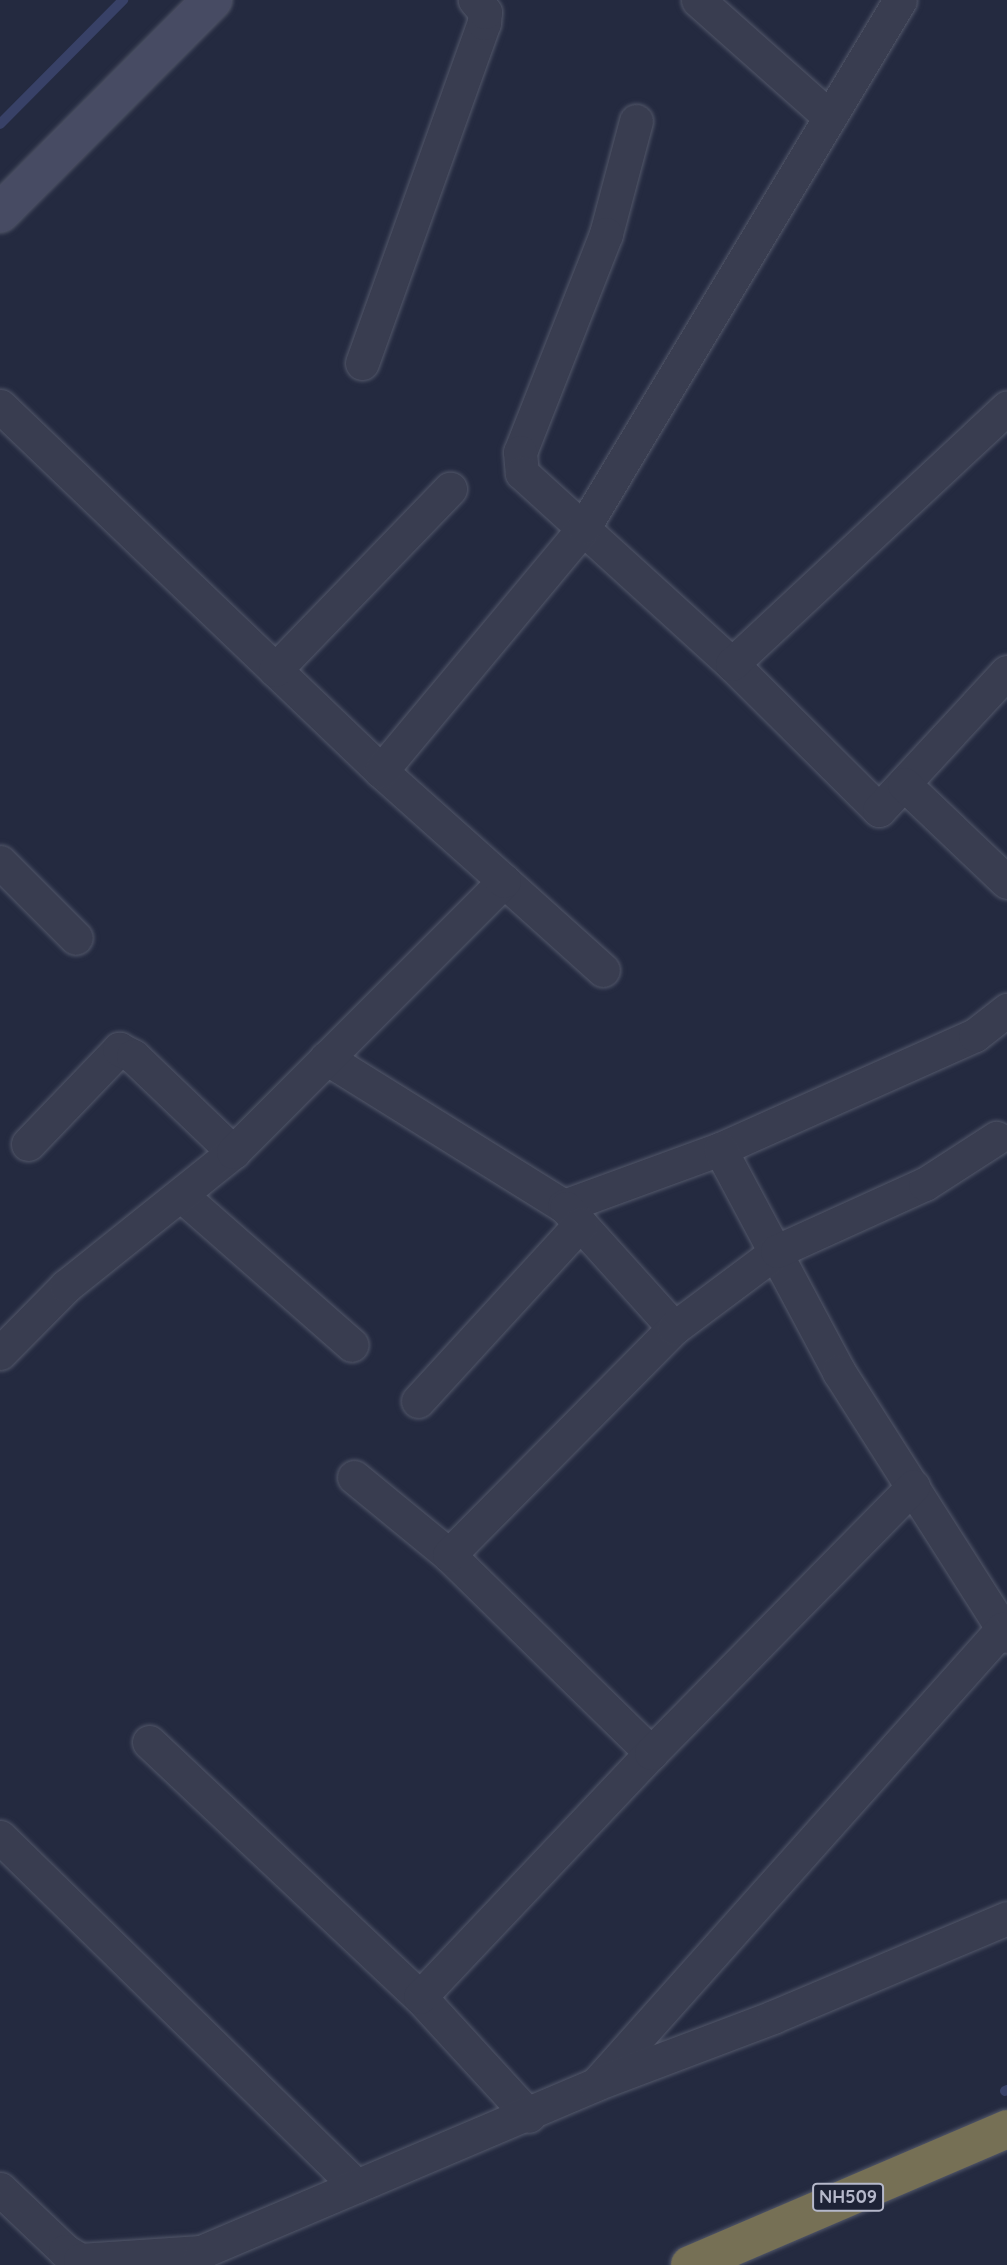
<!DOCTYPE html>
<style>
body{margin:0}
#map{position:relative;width:1007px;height:2265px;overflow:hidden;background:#242a40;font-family:Quicksand,sans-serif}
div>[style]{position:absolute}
.stream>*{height:10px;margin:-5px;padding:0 5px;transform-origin:5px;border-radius:5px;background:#384167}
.roads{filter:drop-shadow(0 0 2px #53586a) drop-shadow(0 0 2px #53586a)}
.street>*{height:33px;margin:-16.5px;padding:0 16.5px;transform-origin:16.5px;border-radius:16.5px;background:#393d50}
.secondary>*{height:38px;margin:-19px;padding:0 19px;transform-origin:19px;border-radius:19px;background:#474b63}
.highway>*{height:38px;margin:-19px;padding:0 19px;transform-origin:19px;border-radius:19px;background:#767055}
span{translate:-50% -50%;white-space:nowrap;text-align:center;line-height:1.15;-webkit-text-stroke:7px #1d2235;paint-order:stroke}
.shield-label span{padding:2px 5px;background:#1d2235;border:2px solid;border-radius:5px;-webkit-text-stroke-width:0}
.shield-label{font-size:18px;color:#b5b8ca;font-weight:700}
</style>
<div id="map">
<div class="stream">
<div style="left:0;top:124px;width:175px;rotate:-45.2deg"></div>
<div style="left:1005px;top:2091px;width:2px;rotate:-27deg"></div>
</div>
<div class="roads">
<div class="street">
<div style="left:698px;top:0;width:176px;rotate:41.6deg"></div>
<div style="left:636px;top:121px;width:117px;rotate:104.9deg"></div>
<div style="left:606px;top:234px;width:234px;rotate:111.5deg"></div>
<div style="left:520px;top:452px;width:21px;rotate:85deg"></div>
<div style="left:522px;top:473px;width:284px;rotate:42.3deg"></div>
<div style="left:732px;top:664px;width:207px;rotate:44.8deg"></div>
<div style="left:879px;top:810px;width:188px;rotate:-47.2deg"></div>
<div style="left:362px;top:363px;width:361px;rotate:-70.3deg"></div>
<div style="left:484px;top:23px;width:11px;rotate:-85deg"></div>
<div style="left:485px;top:12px;width:16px;rotate:-130deg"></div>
<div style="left:0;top:406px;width:528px;rotate:43.77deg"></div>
<div style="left:732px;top:664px;width:376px;rotate:-43deg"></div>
<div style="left:275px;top:670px;width:252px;rotate:-46deg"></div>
<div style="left:904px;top:784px;width:142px;rotate:43.6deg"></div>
<div style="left:0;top:862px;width:107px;rotate:45deg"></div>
<div style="left:504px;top:881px;width:133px;rotate:42deg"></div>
<div style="left:326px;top:1058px;width:280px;rotate:31.9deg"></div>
<div style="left:564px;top:1206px;width:166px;rotate:-20.1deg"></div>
<div style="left:720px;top:1149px;width:279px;rotate:-24.1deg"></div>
<div style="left:975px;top:1035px;width:41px;rotate:-38deg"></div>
<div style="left:28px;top:1144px;width:132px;rotate:-46.2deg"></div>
<div style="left:119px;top:1049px;width:16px;rotate:27deg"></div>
<div style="left:133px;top:1056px;width:139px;rotate:43.8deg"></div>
<div style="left:720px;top:1149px;width:253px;rotate:61.9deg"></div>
<div style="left:839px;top:1372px;width:313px;rotate:57.5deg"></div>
<div style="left:181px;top:1195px;width:227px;rotate:41.3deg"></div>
<div style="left:566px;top:1208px;width:161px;rotate:48deg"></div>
<div style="left:0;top:1353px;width:94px;rotate:-45.4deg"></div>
<div style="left:66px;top:1286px;width:214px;rotate:-38.7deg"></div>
<div style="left:233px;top:1152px;width:383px;rotate:-45deg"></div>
<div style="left:504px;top:881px;width:165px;rotate:-138.2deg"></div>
<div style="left:381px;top:771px;width:317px;rotate:-50.2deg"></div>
<div style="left:584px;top:527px;width:614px;rotate:-59.05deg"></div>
<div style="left:418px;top:1401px;width:240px;rotate:-47.5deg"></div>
<div style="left:354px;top:1477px;width:123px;rotate:39.4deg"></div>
<div style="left:449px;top:1555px;width:283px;rotate:44.4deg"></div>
<div style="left:449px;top:1555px;width:320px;rotate:-45.3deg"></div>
<div style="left:674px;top:1328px;width:129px;rotate:-36.8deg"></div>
<div style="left:777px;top:1251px;width:162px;rotate:-24.4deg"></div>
<div style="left:925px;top:1184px;width:85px;rotate:-32.9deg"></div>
<div style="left:149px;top:1742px;width:372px;rotate:43.3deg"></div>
<div style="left:420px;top:1997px;width:161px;rotate:47.5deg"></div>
<div style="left:0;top:1837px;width:499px;rotate:44.4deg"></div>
<div style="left:420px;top:1997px;width:336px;rotate:-46.6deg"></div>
<div style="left:651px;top:1753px;width:374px;rotate:-45.5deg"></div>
<div style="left:599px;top:2081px;width:606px;rotate:-48.28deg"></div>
<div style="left:0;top:2189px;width:90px;rotate:43.6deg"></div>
<div style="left:65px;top:2251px;width:17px;rotate:31deg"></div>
<div style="left:80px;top:2260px;width:121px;rotate:-3.8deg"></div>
<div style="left:201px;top:2252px;width:429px;rotate:-23deg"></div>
<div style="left:596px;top:2084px;width:189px;rotate:-20.7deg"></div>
<div style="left:773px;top:2017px;width:254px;rotate:-22.9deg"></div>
</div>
<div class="secondary">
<div style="left:0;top:213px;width:301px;rotate:-45.1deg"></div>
</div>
<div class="highway">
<div style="left:690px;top:2265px;width:345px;rotate:-23.2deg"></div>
</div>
</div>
<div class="shield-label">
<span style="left:848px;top:2197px">NH509</span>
</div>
</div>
